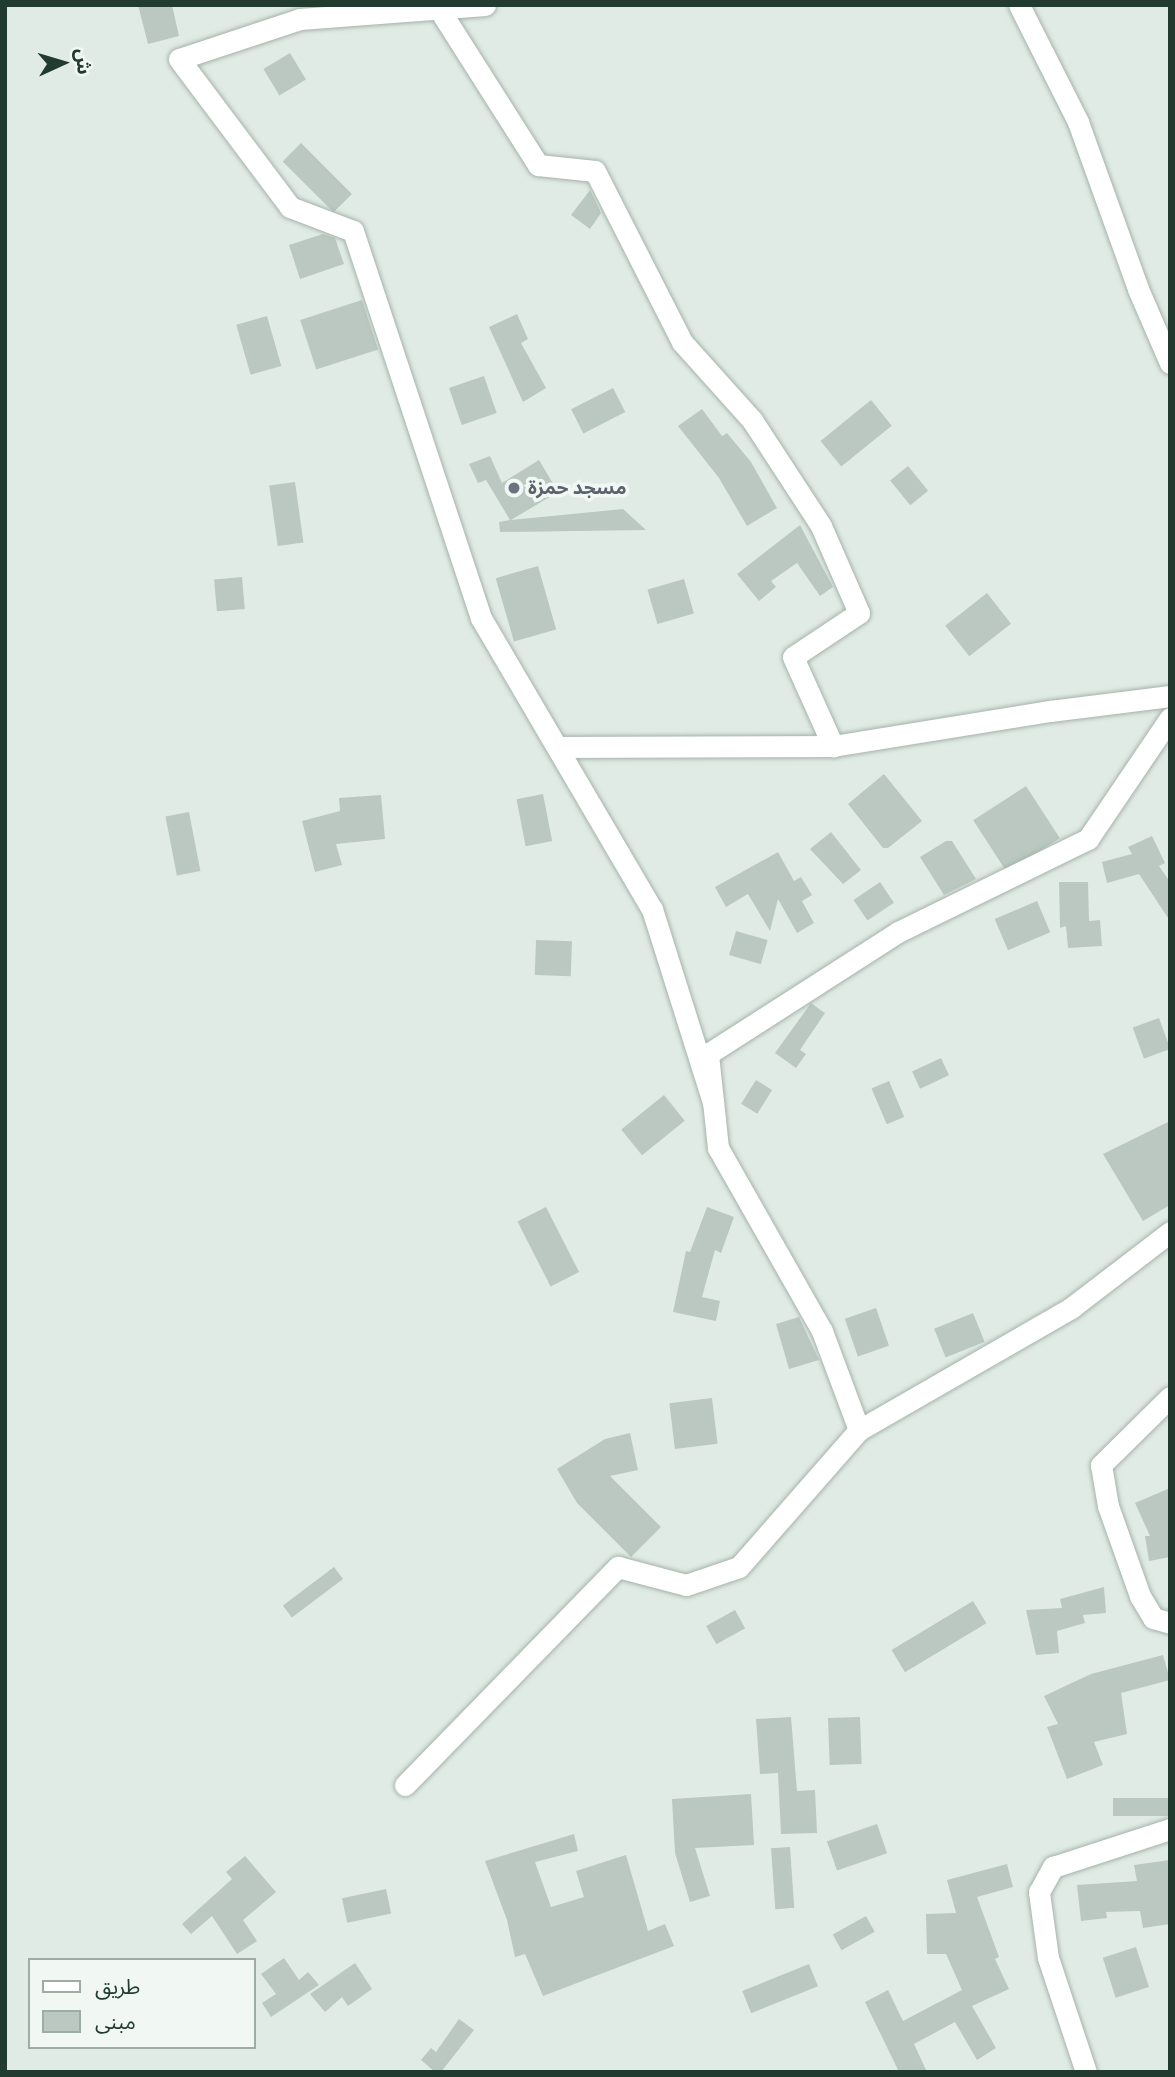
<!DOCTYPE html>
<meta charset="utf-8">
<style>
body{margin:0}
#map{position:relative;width:1175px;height:2077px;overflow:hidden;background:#e1ebe5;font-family:"Public Sans","Noto Sans Arabic",sans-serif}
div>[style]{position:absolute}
.building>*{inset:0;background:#bac8c1;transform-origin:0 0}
.roads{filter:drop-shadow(0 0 2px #a4b3ab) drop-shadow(0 0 2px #a4b3ab)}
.minor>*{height:21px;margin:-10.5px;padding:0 10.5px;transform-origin:10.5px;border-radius:10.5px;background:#fff}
.dots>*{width:19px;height:19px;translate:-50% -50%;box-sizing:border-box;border:4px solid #f1f8f4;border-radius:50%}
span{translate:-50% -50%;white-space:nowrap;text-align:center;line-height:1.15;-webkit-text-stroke:7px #f1f8f4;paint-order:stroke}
.worship-label{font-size:19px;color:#5b616d;font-weight:700}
.left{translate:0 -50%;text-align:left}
.frame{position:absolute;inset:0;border:7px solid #223b30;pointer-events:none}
.legend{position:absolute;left:28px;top:1958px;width:228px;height:91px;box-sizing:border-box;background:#f1f8f4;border:2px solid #9eaca6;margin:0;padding:9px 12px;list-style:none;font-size:21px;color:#223b30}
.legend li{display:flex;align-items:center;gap:14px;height:35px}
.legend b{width:35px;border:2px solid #9eaca6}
.north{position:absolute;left:28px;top:28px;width:70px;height:70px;-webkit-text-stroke:5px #f1f8f4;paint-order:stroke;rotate:86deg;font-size:19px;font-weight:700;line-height:28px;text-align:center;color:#223b30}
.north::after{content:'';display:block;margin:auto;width:24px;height:32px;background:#223b30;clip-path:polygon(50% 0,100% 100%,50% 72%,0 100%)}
</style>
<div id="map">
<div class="building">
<div style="clip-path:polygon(138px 5px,172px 5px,179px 36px,148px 44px)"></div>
<div style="left:290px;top:53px;width:31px;height:31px;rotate:59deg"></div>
<div style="left:301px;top:143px;width:72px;height:26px;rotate:45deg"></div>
<div style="clip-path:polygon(590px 190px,601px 213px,590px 229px,571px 215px)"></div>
<div style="clip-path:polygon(323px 234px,335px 238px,344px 264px,300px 279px,289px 245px)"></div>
<div style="left:362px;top:300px;width:52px;height:65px;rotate:72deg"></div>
<div style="clip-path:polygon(517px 314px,528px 339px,521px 343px,546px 388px,523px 402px,489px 327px)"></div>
<div style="left:267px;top:316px;width:52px;height:32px;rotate:74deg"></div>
<div style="left:484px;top:376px;width:39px;height:37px;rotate:71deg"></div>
<div style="left:613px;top:388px;width:27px;height:47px;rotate:63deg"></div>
<div style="left:871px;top:400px;width:33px;height:65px;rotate:51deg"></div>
<div style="clip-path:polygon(702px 409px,722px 436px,727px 433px,751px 462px,777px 508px,747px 526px,719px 478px,678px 426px)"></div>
<div style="clip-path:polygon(490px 456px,502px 483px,539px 460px,558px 492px,511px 520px,623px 509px,646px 530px,500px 532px,499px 522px,510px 520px,486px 480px,478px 483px,469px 464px)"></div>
<div style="left:908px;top:466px;width:32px;height:23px;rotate:51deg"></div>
<div style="left:295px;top:482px;width:61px;height:26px;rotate:82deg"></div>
<div style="clip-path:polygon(800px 525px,833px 587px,820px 596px,797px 563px,771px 581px,776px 587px,759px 601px,737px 574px)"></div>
<div style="left:538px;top:566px;width:66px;height:44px;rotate:74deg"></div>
<div style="left:242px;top:577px;width:32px;height:28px;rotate:85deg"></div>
<div style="left:684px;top:579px;width:36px;height:38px;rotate:74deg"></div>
<div style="left:987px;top:593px;width:39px;height:53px;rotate:52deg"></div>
<div style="clip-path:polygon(884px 774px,922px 821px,888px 848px,883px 848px,848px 804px)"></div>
<div style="left:1026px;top:786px;width:62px;height:63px;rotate:57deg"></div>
<div style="left:543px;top:794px;width:48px;height:27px;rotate:79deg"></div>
<div style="clip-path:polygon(381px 795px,385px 839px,336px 844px,342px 865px,315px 872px,302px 821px,340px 811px,339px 798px)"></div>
<div style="left:189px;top:812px;width:60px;height:24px;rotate:79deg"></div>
<div style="clip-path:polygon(831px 832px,861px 870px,843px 884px,810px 849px)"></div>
<div style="clip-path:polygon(1152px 836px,1165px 863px,1159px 866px,1170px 882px,1170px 921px,1139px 874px,1107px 883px,1102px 862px,1132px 854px,1128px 847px)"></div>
<div style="clip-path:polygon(946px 841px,952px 841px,976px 879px,944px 895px,920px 857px)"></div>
<div style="clip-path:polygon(778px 852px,794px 881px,801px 877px,812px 895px,802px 901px,814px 923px,797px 933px,778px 899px,770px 931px,748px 894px,726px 907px,715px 887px)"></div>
<div style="left:880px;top:882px;width:25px;height:32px;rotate:56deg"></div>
<div style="clip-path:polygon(1059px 882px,1088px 882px,1089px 921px,1100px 920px,1102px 946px,1068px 948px,1066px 926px,1060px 928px)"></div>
<div style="left:1037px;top:901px;width:34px;height:46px;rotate:67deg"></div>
<div style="left:736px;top:931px;width:33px;height:25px;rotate:16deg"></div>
<div style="left:536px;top:940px;width:36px;height:35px;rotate:2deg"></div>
<div style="clip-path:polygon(811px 1003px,825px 1013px,800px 1050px,806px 1054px,796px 1068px,775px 1053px)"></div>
<div style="left:1159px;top:1018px;width:33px;height:28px;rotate:70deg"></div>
<div style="left:941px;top:1058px;width:19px;height:32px;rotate:65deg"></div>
<div style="left:756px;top:1080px;width:19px;height:28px;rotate:32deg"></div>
<div style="left:889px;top:1081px;width:39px;height:19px;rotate:67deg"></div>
<div style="left:664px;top:1095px;width:33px;height:55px;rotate:51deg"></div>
<div style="clip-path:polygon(1170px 1121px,1170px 1205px,1143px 1221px,1103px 1154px)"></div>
<div style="left:546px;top:1207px;width:73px;height:32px;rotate:63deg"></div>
<div style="clip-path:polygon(707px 1207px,734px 1217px,721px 1253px,715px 1250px,702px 1297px,720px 1301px,716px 1321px,673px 1312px,686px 1251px,690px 1252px)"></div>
<div style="left:876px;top:1308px;width:40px;height:33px;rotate:71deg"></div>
<div style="left:973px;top:1313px;width:31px;height:42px;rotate:68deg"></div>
<div style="clip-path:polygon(799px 1317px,819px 1360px,789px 1369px,776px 1324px)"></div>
<div style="left:712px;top:1398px;width:46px;height:43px;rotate:83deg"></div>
<div style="clip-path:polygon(630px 1433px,638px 1470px,610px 1476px,661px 1527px,631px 1557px,577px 1503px,557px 1469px,605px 1439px)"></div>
<div style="clip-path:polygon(1170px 1488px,1170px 1557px,1149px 1561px,1145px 1536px,1150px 1536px,1135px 1503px)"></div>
<div style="left:334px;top:1567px;width:15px;height:64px;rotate:53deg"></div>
<div style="clip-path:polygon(1104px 1587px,1106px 1613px,1083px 1615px,1085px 1623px,1057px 1631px,1059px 1653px,1036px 1655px,1026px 1610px,1062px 1608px,1060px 1599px)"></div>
<div style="left:973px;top:1601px;width:26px;height:95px;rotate:59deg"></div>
<div style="left:735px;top:1610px;width:21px;height:33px;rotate:61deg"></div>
<div style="clip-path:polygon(1163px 1655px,1170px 1680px,1121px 1693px,1127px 1734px,1094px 1742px,1103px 1765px,1067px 1779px,1047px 1727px,1058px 1724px,1044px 1696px,1091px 1674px)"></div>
<div style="clip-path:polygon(791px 1717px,797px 1791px,815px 1790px,817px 1833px,781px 1834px,778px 1773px,760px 1774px,756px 1719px)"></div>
<div style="left:860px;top:1717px;width:47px;height:32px;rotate:88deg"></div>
<div style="clip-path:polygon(751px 1794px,754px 1845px,695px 1848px,710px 1896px,690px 1902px,675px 1853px,672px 1799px)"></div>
<div style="left:1170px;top:1798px;width:18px;height:57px;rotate:90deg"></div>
<div style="left:877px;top:1824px;width:31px;height:53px;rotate:71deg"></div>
<div style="clip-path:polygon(574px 1834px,578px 1851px,535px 1862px,551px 1907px,584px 1897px,576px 1871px,626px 1855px,648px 1931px,665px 1924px,674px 1946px,543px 1996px,525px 1954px,515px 1957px,507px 1920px,485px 1861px)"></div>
<div style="left:790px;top:1847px;width:61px;height:19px;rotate:86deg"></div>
<div style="clip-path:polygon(245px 1856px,276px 1892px,243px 1920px,257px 1941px,237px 1954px,212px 1916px,191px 1934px,182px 1924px,232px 1879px,226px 1872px)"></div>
<div style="clip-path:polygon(1170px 1860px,1170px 1924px,1143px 1928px,1140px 1911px,1106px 1912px,1107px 1918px,1081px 1921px,1077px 1885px,1137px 1881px,1134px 1865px)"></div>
<div style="clip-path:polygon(1007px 1864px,1013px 1887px,977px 1897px,999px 1957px,995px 1959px,1009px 1989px,972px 2006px,996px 2048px,977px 2060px,955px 2022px,914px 2044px,927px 2072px,899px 2072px,865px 2002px,888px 1990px,903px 2021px,962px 1990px,946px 1954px,927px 1954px,926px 1914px,956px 1913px,947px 1880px)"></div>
<div style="left:386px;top:1889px;width:25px;height:45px;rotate:78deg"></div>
<div style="left:866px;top:1916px;width:18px;height:38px;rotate:61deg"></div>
<div style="left:1136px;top:1947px;width:42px;height:35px;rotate:72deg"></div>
<div style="clip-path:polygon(284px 1958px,299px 1980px,308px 1972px,319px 1985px,271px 2017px,262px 2003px,276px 1994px,261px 1974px)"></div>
<div style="clip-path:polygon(355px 1963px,372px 1989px,348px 2006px,342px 1997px,325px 2012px,310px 1994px)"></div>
<div style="left:809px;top:1964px;width:24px;height:72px;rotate:68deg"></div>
<div style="clip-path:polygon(459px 2019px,474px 2030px,441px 2072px,435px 2072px,421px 2060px,431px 2048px,436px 2052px)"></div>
</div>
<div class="roads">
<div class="minor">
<div style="left:485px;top:5px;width:186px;rotate:175.7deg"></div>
<div style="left:300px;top:19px;width:127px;rotate:161.7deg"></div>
<div style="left:179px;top:59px;width:185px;rotate:53.1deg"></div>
<div style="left:290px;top:207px;width:67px;rotate:20.9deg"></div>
<div style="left:353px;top:231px;width:408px;rotate:71.7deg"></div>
<div style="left:481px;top:618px;width:338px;rotate:59.6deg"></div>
<div style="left:652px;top:909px;width:203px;rotate:72.5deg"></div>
<div style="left:1019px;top:5px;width:131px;rotate:63.2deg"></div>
<div style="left:1078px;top:122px;width:177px;rotate:70.2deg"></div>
<div style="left:1138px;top:289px;width:81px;rotate:66.6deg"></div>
<div style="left:439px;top:9px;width:185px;rotate:57.6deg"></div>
<div style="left:538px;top:165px;width:57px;rotate:6deg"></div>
<div style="left:595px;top:171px;width:192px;rotate:63deg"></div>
<div style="left:682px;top:342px;width:105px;rotate:48.1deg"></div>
<div style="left:752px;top:420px;width:126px;rotate:56.9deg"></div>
<div style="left:821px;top:526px;width:95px;rotate:66.4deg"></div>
<div style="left:859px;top:613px;width:79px;rotate:146.3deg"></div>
<div style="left:793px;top:657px;width:98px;rotate:65.8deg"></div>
<div style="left:833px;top:746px;width:220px;rotate:-9.2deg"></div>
<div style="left:1050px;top:711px;width:121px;rotate:-7.1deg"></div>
<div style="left:560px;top:747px;width:273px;rotate:-0.2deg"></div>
<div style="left:1170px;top:1397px;width:97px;rotate:135.4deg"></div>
<div style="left:1101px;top:1465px;width:42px;rotate:80.3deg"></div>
<div style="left:1108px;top:1506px;width:96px;rotate:70.4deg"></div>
<div style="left:1140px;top:1596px;width:26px;rotate:59deg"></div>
<div style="left:1153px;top:1618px;width:18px;rotate:16deg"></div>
<div style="left:859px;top:1430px;width:106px;rotate:-110.5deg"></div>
<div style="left:822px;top:1331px;width:210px;rotate:-119.6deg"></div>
<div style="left:718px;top:1148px;width:95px;rotate:-96.1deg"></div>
<div style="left:708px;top:1054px;width:226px;rotate:-32.7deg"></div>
<div style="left:898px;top:932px;width:212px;rotate:-26.1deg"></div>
<div style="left:1088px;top:839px;width:146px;rotate:-55.9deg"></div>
<div style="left:405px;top:1785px;width:305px;rotate:-45.7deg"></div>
<div style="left:618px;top:1567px;width:70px;rotate:14.8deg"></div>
<div style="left:686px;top:1585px;width:56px;rotate:-18.8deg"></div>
<div style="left:739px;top:1567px;width:182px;rotate:-48.8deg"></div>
<div style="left:859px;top:1430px;width:245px;rotate:-29.9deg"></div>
<div style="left:1071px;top:1308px;width:125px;rotate:-37.5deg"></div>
<div style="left:1086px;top:2072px;width:120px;rotate:-108.4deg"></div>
<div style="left:1048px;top:1958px;width:67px;rotate:-97.8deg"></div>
<div style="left:1039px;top:1892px;width:29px;rotate:-61deg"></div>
<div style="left:1053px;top:1867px;width:123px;rotate:-18deg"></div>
</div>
</div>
<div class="dots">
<div style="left:514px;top:488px;background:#6b7280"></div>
</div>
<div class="worship-label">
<span class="left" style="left:528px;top:488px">مسجد حمزة</span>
</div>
<div class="frame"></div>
<ul class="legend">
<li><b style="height:9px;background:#fff"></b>طريق</li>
<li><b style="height:19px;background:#bac8c1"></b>مبنى</li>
</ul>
<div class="north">ش</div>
</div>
